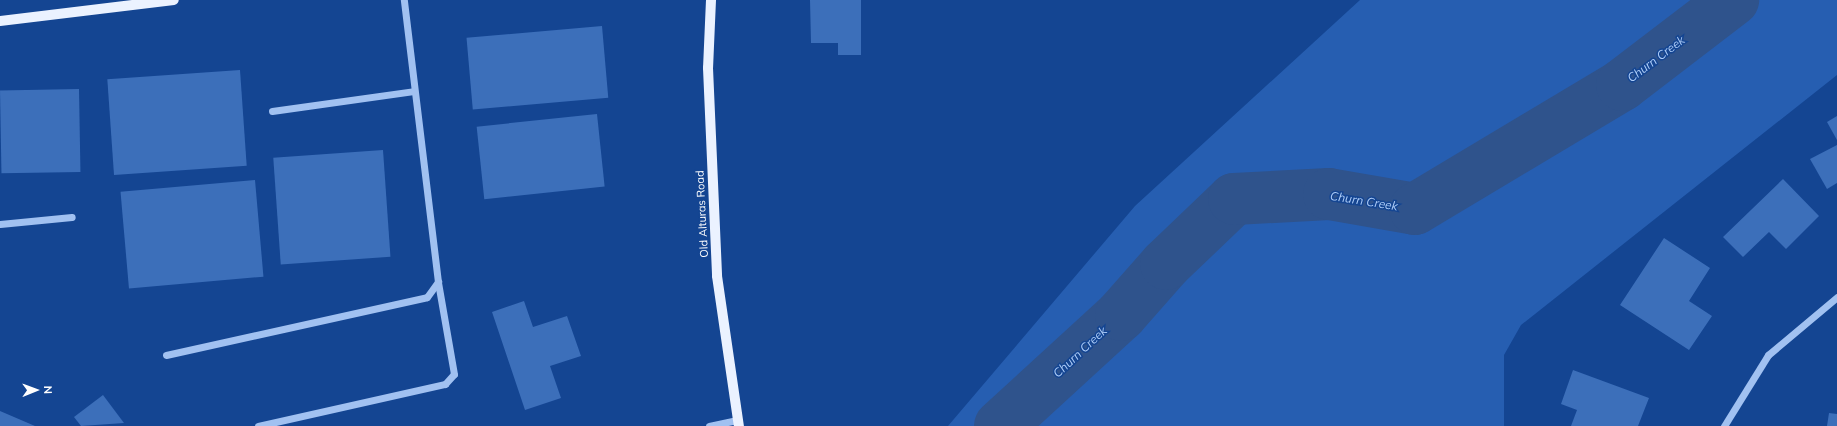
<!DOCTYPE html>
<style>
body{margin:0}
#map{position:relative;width:1837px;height:426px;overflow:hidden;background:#144592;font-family:Mulish,sans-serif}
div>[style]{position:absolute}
.green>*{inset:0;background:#265eb1}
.river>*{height:52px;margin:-26px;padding:0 26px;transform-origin:26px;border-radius:26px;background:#2f538c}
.building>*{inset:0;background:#3c6fba;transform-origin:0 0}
.minor>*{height:7px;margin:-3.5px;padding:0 3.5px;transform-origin:3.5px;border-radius:3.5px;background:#a1c1f1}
.major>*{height:10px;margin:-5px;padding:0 5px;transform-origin:5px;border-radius:5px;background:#ebf2ff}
span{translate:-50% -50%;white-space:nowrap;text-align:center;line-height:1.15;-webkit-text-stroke:3px #144592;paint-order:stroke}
.street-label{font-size:11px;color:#fff}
.water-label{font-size:12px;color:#adccf8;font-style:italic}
.north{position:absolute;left:16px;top:370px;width:40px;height:40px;-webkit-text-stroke:3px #144592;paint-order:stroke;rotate:89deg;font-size:11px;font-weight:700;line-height:16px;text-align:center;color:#fff}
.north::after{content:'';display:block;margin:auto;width:14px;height:18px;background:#fff;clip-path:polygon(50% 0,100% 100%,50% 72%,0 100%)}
</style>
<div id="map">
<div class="green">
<div style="clip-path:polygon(1360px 0,1837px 0,1837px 75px,1521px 325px,1504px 355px,1504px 426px,948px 426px,1135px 206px)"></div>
</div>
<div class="river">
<div style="left:1000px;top:426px;width:164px;rotate:-42.5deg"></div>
<div style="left:1121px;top:315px;width:68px;rotate:-48.6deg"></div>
<div style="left:1166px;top:264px;width:94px;rotate:-43.7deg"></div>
<div style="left:1234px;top:199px;width:95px;rotate:-3deg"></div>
<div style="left:1329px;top:194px;width:87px;rotate:9.9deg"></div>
<div style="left:1415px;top:209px;width:241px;rotate:-30.9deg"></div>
<div style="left:1622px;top:85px;width:140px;rotate:-37.4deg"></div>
</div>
<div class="building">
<div style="clip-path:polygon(810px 0,861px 0,861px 55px,838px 55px,838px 43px,811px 43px)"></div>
<div style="left:602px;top:26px;width:72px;height:136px;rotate:85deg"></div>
<div style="left:240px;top:70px;width:96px;height:133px;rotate:86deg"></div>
<div style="left:79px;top:89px;width:83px;height:79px;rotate:89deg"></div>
<div style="left:597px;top:114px;width:73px;height:121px;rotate:84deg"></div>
<div style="clip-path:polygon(1837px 116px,1837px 140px,1827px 122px)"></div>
<div style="clip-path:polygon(1837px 145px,1837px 183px,1827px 189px,1810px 159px)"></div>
<div style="left:383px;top:150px;width:107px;height:110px;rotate:86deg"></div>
<div style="clip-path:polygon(1783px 179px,1819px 216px,1786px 249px,1769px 232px,1743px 257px,1723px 237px)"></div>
<div style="left:255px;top:180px;width:97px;height:135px;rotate:85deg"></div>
<div style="clip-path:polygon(1664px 238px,1710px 268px,1689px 301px,1712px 316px,1689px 350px,1620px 305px)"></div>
<div style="clip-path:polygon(524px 301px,533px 327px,567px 316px,581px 356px,550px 366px,561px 398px,525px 410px,492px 312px)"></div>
<div style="clip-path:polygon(1573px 370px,1649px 398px,1638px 426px,1571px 426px,1577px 410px,1561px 404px)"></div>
<div style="clip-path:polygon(103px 395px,124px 423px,81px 426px,74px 417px)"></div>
<div style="clip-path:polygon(0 411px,35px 426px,0 426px)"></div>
<div style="clip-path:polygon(1829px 413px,1837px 414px,1837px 426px,1827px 426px)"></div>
</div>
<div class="minor">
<div style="left:272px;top:111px;width:143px;rotate:-8deg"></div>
<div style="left:0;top:224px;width:72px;rotate:-5.6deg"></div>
<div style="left:166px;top:355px;width:267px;rotate:-12.5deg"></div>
<div style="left:427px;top:297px;width:19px;rotate:-54deg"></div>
<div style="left:438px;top:282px;width:284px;rotate:-96.9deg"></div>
<div style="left:258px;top:426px;width:192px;rotate:-12.7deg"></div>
<div style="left:445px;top:384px;width:13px;rotate:-48deg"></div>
<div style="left:454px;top:374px;width:93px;rotate:-99.9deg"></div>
<div style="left:709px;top:426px;width:30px;rotate:-12deg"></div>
<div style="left:1724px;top:426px;width:84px;rotate:-58.2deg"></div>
<div style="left:1768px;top:355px;width:90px;rotate:-40deg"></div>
</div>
<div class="major">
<div style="left:711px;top:0;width:68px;rotate:92.5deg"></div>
<div style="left:708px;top:68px;width:208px;rotate:87.5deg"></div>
<div style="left:717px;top:276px;width:152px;rotate:81.7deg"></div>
<div style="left:0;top:21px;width:175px;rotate:-6.9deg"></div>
</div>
<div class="street-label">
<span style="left:702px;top:214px;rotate:-93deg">Old Alturas Road</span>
</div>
<div class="water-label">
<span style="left:1656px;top:59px;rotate:-37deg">Churn Creek</span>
<span style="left:1364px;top:201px;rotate:9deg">Churn Creek</span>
<span style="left:1080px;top:352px;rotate:-43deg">Churn Creek</span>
</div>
<div class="north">N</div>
</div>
